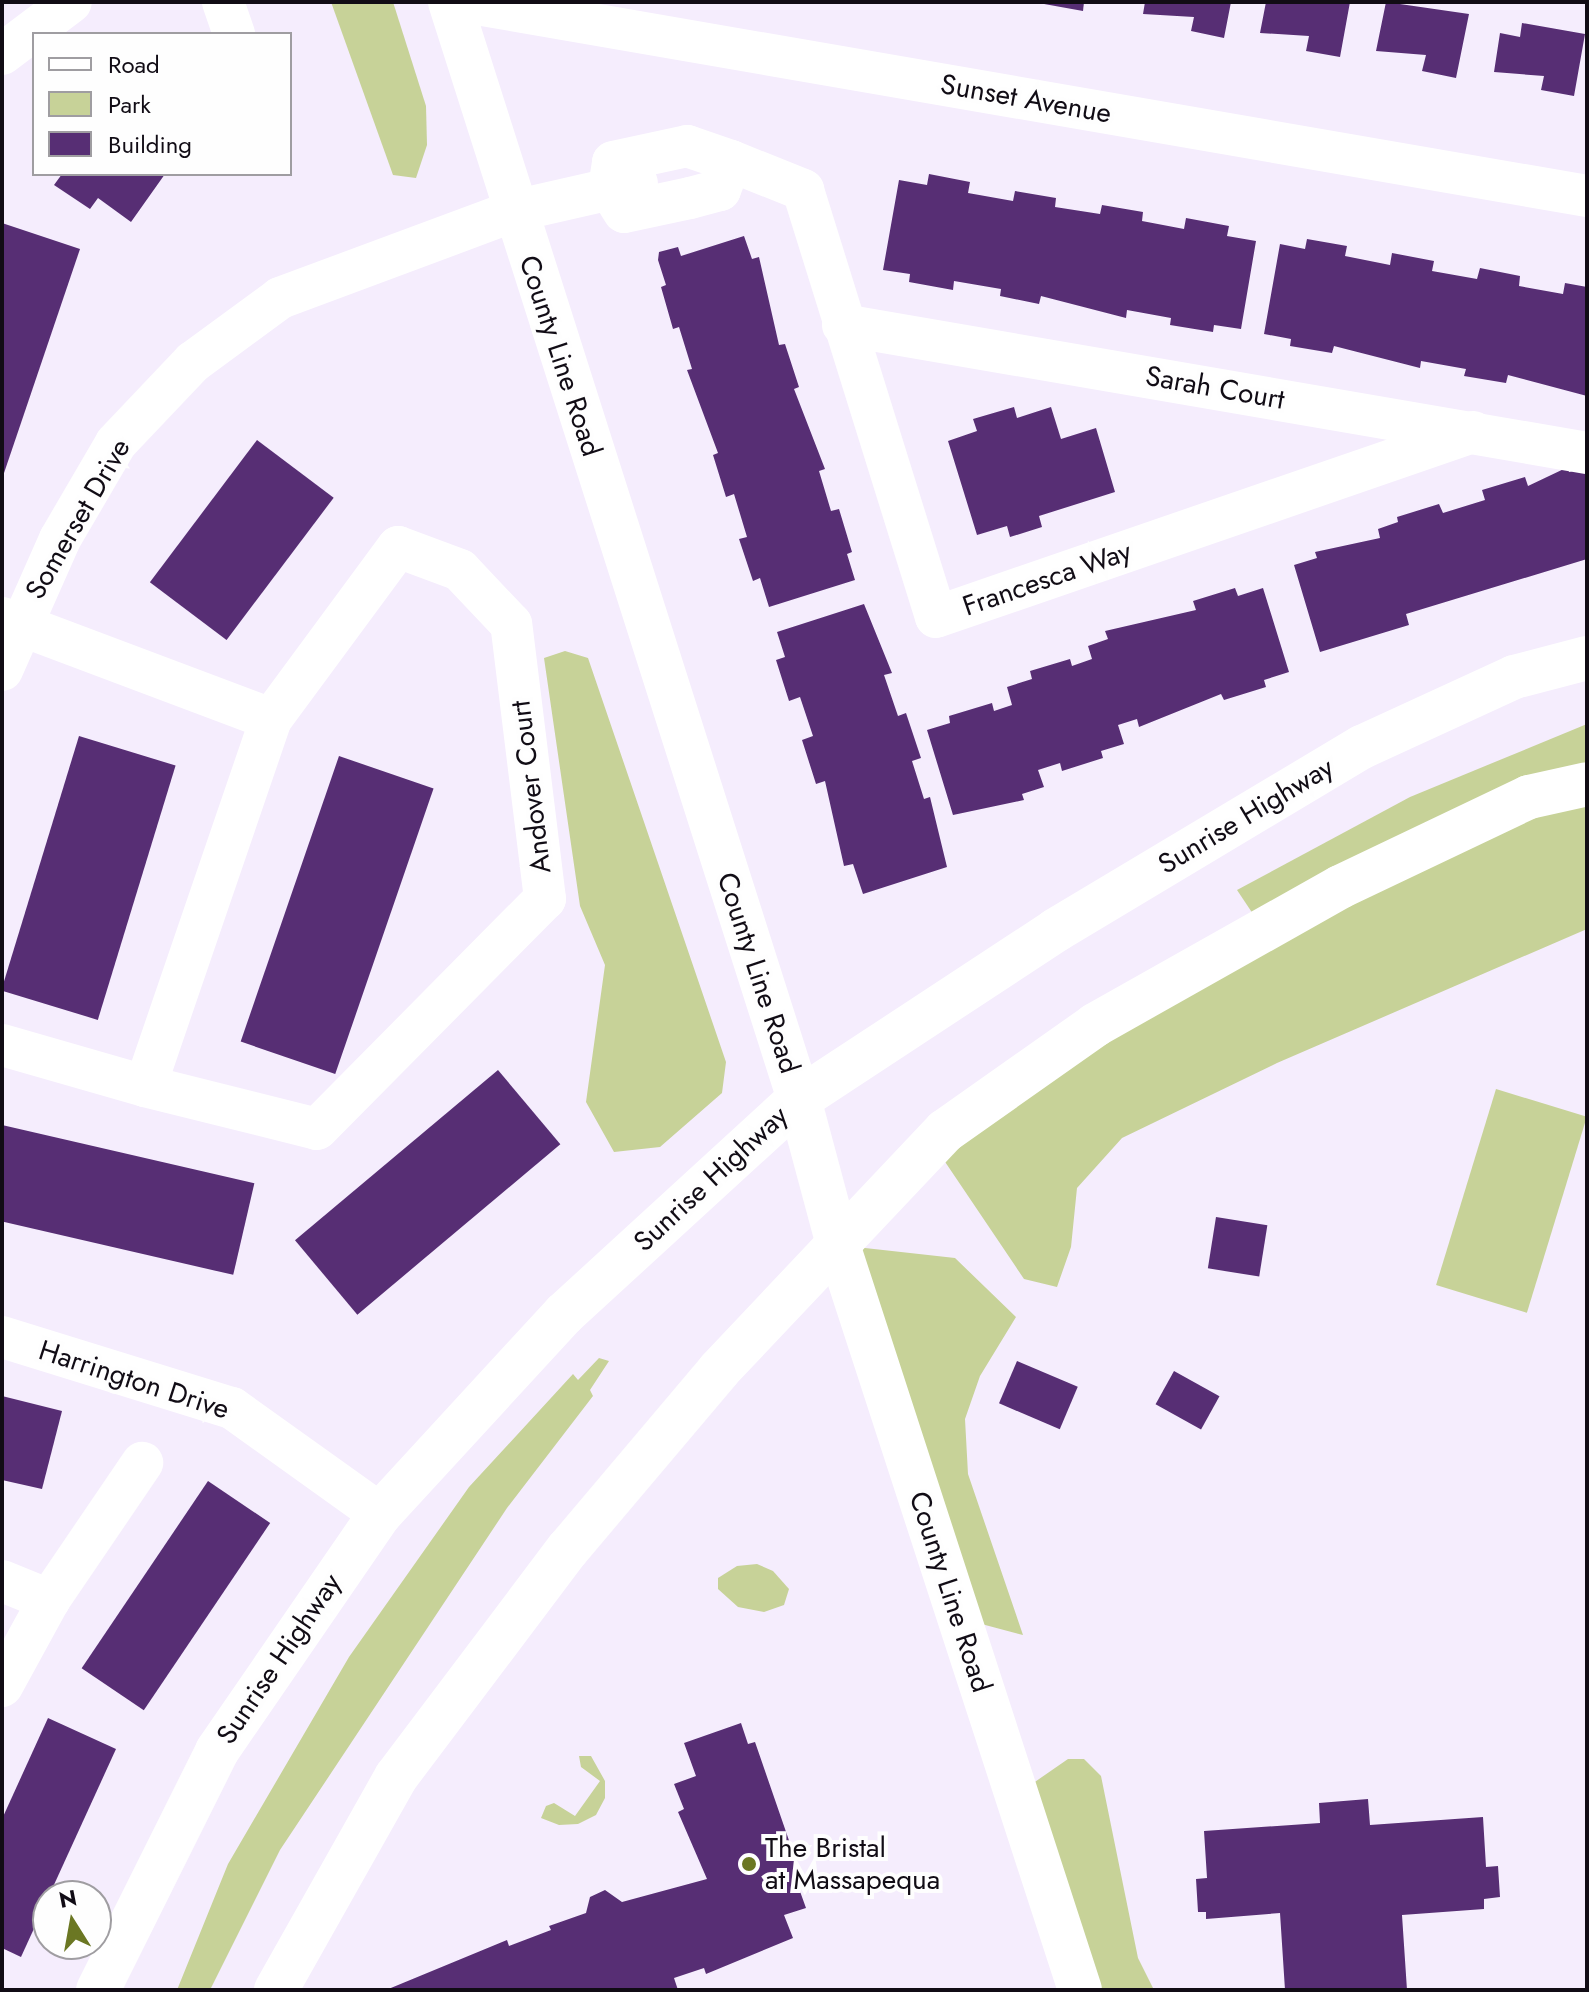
<!DOCTYPE html>
<style>
body{margin:0}
#map{position:relative;width:1589px;height:1992px;overflow:hidden;background:#f5edfd;font-family:Jost,sans-serif}
div>[style]{position:absolute}
.green>*{inset:0;background:#c7d298;transform-origin:0 0}
.building>*{inset:0;background:#572e74;transform-origin:0 0}
.street>*{height:42px;margin:-21px;padding:0 21px;transform-origin:21px;border-radius:21px;background:#fff}
.secondary>*{height:44px;margin:-22px;padding:0 22px;transform-origin:22px;border-radius:22px;background:#fff}
.highway>*{height:44px;margin:-22px;padding:0 22px;transform-origin:22px;border-radius:22px;background:#fff}
.dots>*{width:22px;height:22px;translate:-50% -50%;box-sizing:border-box;border:4px solid #fefefe;border-radius:50%}
span{translate:-50% -50%;white-space:nowrap;text-align:center;line-height:1.15;-webkit-text-stroke:8px #fefefe;paint-order:stroke}
.street-label{font-size:28px;color:#110c15}
.poi-label{font-size:28px;color:#110c15}
.left{translate:0 -50%;text-align:left}
.frame{position:absolute;inset:0;border:4px solid #110c15;pointer-events:none}
.legend{position:absolute;left:32px;top:32px;width:260px;height:144px;box-sizing:border-box;background:#fefefe;border:2px solid #9f9da1;margin:0;padding:10px 14px;list-style:none;font-size:24px;color:#110c15}
.legend li{display:flex;align-items:center;gap:16px;height:40px}
.legend b{width:40px;border:2px solid #9f9da1}
.north{position:absolute;left:32px;top:1880px;width:80px;height:80px;box-sizing:border-box;background:#fefefe;border:2px solid #9f9da1;border-radius:50%;rotate:349deg;font-size:22px;font-weight:700;line-height:32px;text-align:center;color:#110c15}
.north::after{content:'';display:block;margin:auto;width:28px;height:36px;background:#6b7723;clip-path:polygon(50% 0,100% 100%,50% 72%,0 100%)}
</style>
<div id="map">
<div class="green">
<div style="clip-path:polygon(331px 2px,393px 2px,426px 106px,427px 145px,416px 178px,393px 175px)"></div>
<div style="clip-path:polygon(565px 651px,588px 658px,726px 1062px,722px 1093px,660px 1147px,614px 1152px,586px 1102px,605px 965px,580px 906px,544px 658px)"></div>
<div style="clip-path:polygon(1587px 724px,1587px 767px,1253px 914px,1237px 890px,1410px 797px)"></div>
<div style="clip-path:polygon(1587px 787px,1587px 929px,1277px 1063px,1122px 1138px,1077px 1188px,1071px 1247px,1057px 1287px,1024px 1279px,933px 1144px,1186px 974px)"></div>
<div style="left:1496px;top:1089px;width:95px;height:205px;rotate:17deg"></div>
<div style="clip-path:polygon(838px 1245px,955px 1258px,1016px 1317px,980px 1376px,965px 1419px,968px 1474px,1023px 1635px,959px 1618px)"></div>
<div style="clip-path:polygon(599px 1358px,609px 1361px,590px 1390px,593px 1396px,507px 1508px,280px 1850px,210px 1990px,177px 1990px,228px 1864px,349px 1657px,469px 1487px,573px 1374px,578px 1380px)"></div>
<div style="clip-path:polygon(757px 1564px,773px 1571px,789px 1589px,784px 1605px,764px 1612px,738px 1607px,718px 1589px,718px 1578px,737px 1566px)"></div>
<div style="clip-path:polygon(579px 1756px,591px 1756px,605px 1781px,605px 1798px,596px 1815px,578px 1824px,559px 1825px,541px 1818px,546px 1806px,554px 1803px,575px 1816px,600px 1781px,581px 1767px)"></div>
<div style="clip-path:polygon(1068px 1759px,1084px 1759px,1101px 1776px,1138px 1958px,1154px 1990px,1080px 1990px,1016px 1795px)"></div>
</div>
<div class="building">
<div style="clip-path:polygon(1033px 2px,1084px 2px,1083px 11px)"></div>
<div style="clip-path:polygon(1145px 2px,1231px 2px,1224px 38px,1191px 31px,1194px 17px,1143px 14px)"></div>
<div style="clip-path:polygon(1266px 2px,1350px 2px,1340px 57px,1306px 51px,1309px 36px,1260px 33px)"></div>
<div style="clip-path:polygon(1386px 2px,1469px 14px,1456px 78px,1422px 71px,1426px 55px,1376px 51px)"></div>
<div style="clip-path:polygon(1522px 23px,1585px 34px,1574px 96px,1541px 90px,1544px 76px,1494px 72px,1500px 33px,1520px 37px)"></div>
<div style="clip-path:polygon(62px 174px,165px 174px,131px 222px,98px 198px,90px 209px,54px 185px)"></div>
<div style="clip-path:polygon(929px 174px,970px 182px,968px 193px,1013px 201px,1015px 191px,1056px 198px,1055px 207px,1100px 214px,1102px 205px,1143px 212px,1142px 221px,1184px 229px,1186px 218px,1229px 226px,1227px 236px,1256px 241px,1241px 329px,1214px 325px,1213px 332px,1170px 325px,1171px 318px,1127px 310px,1126px 318px,1041px 296px,1039px 304px,1000px 296px,1001px 289px,954px 281px,953px 290px,909px 282px,910px 274px,883px 270px,899px 180px,927px 185px)"></div>
<div style="clip-path:polygon(2px 223px,80px 249px,3px 476px,2px 476px)"></div>
<div style="clip-path:polygon(744px 236px,752px 259px,759px 257px,779px 345px,785px 344px,799px 387px,794px 389px,825px 469px,819px 471px,831px 511px,839px 509px,852px 552px,847px 554px,855px 580px,769px 607px,760px 578px,753px 581px,739px 539px,747px 537px,734px 494px,726px 497px,713px 455px,718px 453px,687px 370px,692px 369px,679px 327px,673px 329px,661px 287px,666px 285px,658px 260px,659px 252px,678px 247px,681px 256px)"></div>
<div style="clip-path:polygon(1307px 239px,1347px 246px,1345px 256px,1390px 265px,1392px 253px,1434px 261px,1432px 271px,1477px 279px,1480px 268px,1520px 276px,1519px 286px,1563px 294px,1565px 283px,1587px 287px,1587px 396px,1508px 375px,1506px 383px,1464px 376px,1466px 369px,1421px 361px,1420px 368px,1334px 346px,1332px 353px,1290px 346px,1291px 339px,1264px 334px,1280px 244px,1305px 249px)"></div>
<div style="clip-path:polygon(1014px 407px,1017px 418px,1051px 407px,1061px 439px,1096px 428px,1115px 492px,1039px 516px,1042px 527px,1010px 537px,1007px 526px,977px 535px,948px 441px,977px 431px,973px 419px)"></div>
<div style="left:257px;top:440px;width:96px;height:178px;rotate:37deg"></div>
<div style="clip-path:polygon(1568px 467px,1569px 472px,1587px 467px,1587px 559px,1406px 614px,1409px 625px,1320px 652px,1294px 565px,1317px 558px,1315px 552px,1380px 538px,1378px 529px,1398px 522px,1397px 517px,1439px 504px,1443px 513px,1485px 500px,1482px 490px,1525px 477px,1528px 486px)"></div>
<div style="clip-path:polygon(1235px 588px,1238px 596px,1263px 588px,1289px 672px,1264px 680px,1266px 687px,1224px 700px,1221px 694px,1139px 727px,1137px 719px,1118px 725px,1124px 744px,1101px 751px,1103px 758px,1062px 771px,1060px 763px,1038px 770px,1044px 787px,1022px 794px,1024px 800px,953px 815px,927px 730px,950px 723px,949px 716px,992px 703px,994px 711px,1012px 705px,1007px 687px,1032px 679px,1030px 671px,1070px 659px,1072px 666px,1092px 659px,1088px 646px,1108px 639px,1105px 631px,1196px 610px,1193px 601px)"></div>
<div style="clip-path:polygon(864px 604px,892px 673px,884px 675px,898px 716px,906px 713px,921px 758px,912px 761px,924px 799px,930px 797px,947px 867px,863px 894px,853px 864px,844px 866px,825px 781px,816px 784px,802px 740px,813px 736px,800px 697px,789px 701px,776px 660px,785px 657px,777px 632px)"></div>
<div style="left:79px;top:736px;width:101px;height:266px;rotate:17deg"></div>
<div style="left:339px;top:756px;width:100px;height:302px;rotate:19deg"></div>
<div style="left:498px;top:1070px;width:97px;height:265px;rotate:50deg"></div>
<div style="left:2px;top:1125px;width:259px;height:94px;rotate:13deg"></div>
<div style="left:1216px;top:1217px;width:52px;height:52px;rotate:9deg"></div>
<div style="left:1017px;top:1361px;width:66px;height:46px;rotate:23deg"></div>
<div style="left:1174px;top:1371px;width:52px;height:38px;rotate:29deg"></div>
<div style="clip-path:polygon(2px 1396px,62px 1411px,42px 1489px,2px 1480px)"></div>
<div style="left:208px;top:1481px;width:75px;height:226px;rotate:34deg"></div>
<div style="clip-path:polygon(48px 1718px,116px 1749px,21px 1957px,2px 1948px,2px 1819px)"></div>
<div style="clip-path:polygon(741px 1723px,748px 1744px,755px 1742px,803px 1881px,797px 1883px,806px 1908px,784px 1915px,793px 1938px,706px 1974px,704px 1968px,674px 1978px,678px 1990px,386px 1990px,507px 1940px,509px 1946px,551px 1930px,549px 1926px,586px 1913px,590px 1897px,605px 1890px,622px 1902px,707px 1879px,678px 1812px,684px 1809px,674px 1784px,696px 1776px,684px 1743px)"></div>
<div style="clip-path:polygon(1368px 1799px,1370px 1825px,1483px 1817px,1486px 1867px,1498px 1866px,1500px 1897px,1484px 1899px,1484px 1909px,1402px 1915px,1407px 1990px,1285px 1990px,1280px 1913px,1206px 1919px,1206px 1912px,1198px 1912px,1196px 1879px,1207px 1878px,1204px 1831px,1320px 1823px,1319px 1803px)"></div>
</div>
<div class="street">
<div style="left:223px;top:2px;width:34px;rotate:71deg"></div>
<div style="left:465px;top:2px;width:1139px;rotate:9.81deg"></div>
<div style="left:2px;top:54px;width:86px;rotate:-37deg"></div>
<div style="left:731px;top:161px;width:31px;rotate:111deg"></div>
<div style="left:720px;top:190px;width:31px;rotate:165deg"></div>
<div style="left:690px;top:198px;width:67px;rotate:168deg"></div>
<div style="left:624px;top:212px;width:28px;rotate:-122deg"></div>
<div style="left:609px;top:188px;width:26px;rotate:-81deg"></div>
<div style="left:613px;top:162px;width:76px;rotate:-12.2deg"></div>
<div style="left:687px;top:146px;width:46px;rotate:18.8deg"></div>
<div style="left:731px;top:161px;width:78px;rotate:21.9deg"></div>
<div style="left:803px;top:190px;width:447px;rotate:72.7deg"></div>
<div style="left:936px;top:617px;width:568px;rotate:-19.01deg"></div>
<div style="left:843px;top:325px;width:755px;rotate:9.76deg"></div>
<div style="left:2px;top:618px;width:287px;rotate:20.6deg"></div>
<div style="left:2px;top:670px;width:143px;rotate:-66.1deg"></div>
<div style="left:60px;top:539px;width:111px;rotate:-59.7deg"></div>
<div style="left:116px;top:443px;width:112px;rotate:-46.5deg"></div>
<div style="left:193px;top:362px;width:108px;rotate:-36.3deg"></div>
<div style="left:280px;top:298px;width:250px;rotate:-20.4deg"></div>
<div style="left:514px;top:211px;width:126px;rotate:-12.8deg"></div>
<div style="left:2px;top:1045px;width:149px;rotate:16deg"></div>
<div style="left:145px;top:1086px;width:177px;rotate:14deg"></div>
<div style="left:317px;top:1129px;width:324px;rotate:-45.3deg"></div>
<div style="left:545px;top:899px;width:277px;rotate:-97deg"></div>
<div style="left:511px;top:624px;width:74px;rotate:-133.4deg"></div>
<div style="left:460px;top:570px;width:66px;rotate:-159.6deg"></div>
<div style="left:398px;top:547px;width:214px;rotate:126.4deg"></div>
<div style="left:271px;top:719px;width:388px;rotate:108.9deg"></div>
<div style="left:2px;top:1337px;width:241px;rotate:17.2deg"></div>
<div style="left:232px;top:1408px;width:182px;rotate:35.6deg"></div>
<div style="left:2px;top:1581px;width:51px;rotate:22deg"></div>
<div style="left:2px;top:1686px;width:98px;rotate:-61.3deg"></div>
<div style="left:49px;top:1600px;width:166px;rotate:-55.8deg"></div>
</div>
<div class="secondary">
<div style="left:450px;top:2px;width:1151px;rotate:72.35deg"></div>
<div style="left:799px;top:1099px;width:151px;rotate:75deg"></div>
<div style="left:838px;top:1245px;width:783px;rotate:72deg"></div>
</div>
<div class="highway">
<div style="left:98px;top:1990px;width:267px;rotate:-63.5deg"></div>
<div style="left:217px;top:1751px;width:288px;rotate:-55.5deg"></div>
<div style="left:380px;top:1514px;width:272px;rotate:-47.4deg"></div>
<div style="left:564px;top:1314px;width:319px;rotate:-42.5deg"></div>
<div style="left:799px;top:1099px;width:308px;rotate:-33.3deg"></div>
<div style="left:1056px;top:930px;width:357px;rotate:-30.9deg"></div>
<div style="left:1362px;top:747px;width:167px;rotate:-24.7deg"></div>
<div style="left:1514px;top:677px;width:75px;rotate:-14.6deg"></div>
<div style="left:276px;top:1990px;width:244px;rotate:-60.6deg"></div>
<div style="left:396px;top:1777px;width:286px;rotate:-53deg"></div>
<div style="left:568px;top:1549px;width:234px;rotate:-49.8deg"></div>
<div style="left:719px;top:1370px;width:329px;rotate:-46.6deg"></div>
<div style="left:945px;top:1131px;width:184px;rotate:-35.2deg"></div>
<div style="left:1095px;top:1025px;width:281px;rotate:-29.4deg"></div>
<div style="left:1340px;top:887px;width:209px;rotate:-25.5deg"></div>
<div style="left:1529px;top:797px;width:59px;rotate:-12.6deg"></div>
</div>
<div class="dots">
<div style="left:749px;top:1864px;background:#6b7723"></div>
</div>
<div class="street-label">
<span style="left:1026px;top:99px;rotate:10deg">Sunset Avenue</span>
<span style="left:560px;top:356px;rotate:72deg">County Line Road</span>
<span style="left:1215px;top:388px;rotate:10deg">Sarah Court</span>
<span style="left:78px;top:519px;rotate:-60deg">Somerset Drive</span>
<span style="left:1047px;top:579px;rotate:-19deg">Francesca Way</span>
<span style="left:531px;top:787px;rotate:-97deg">Andover Court</span>
<span style="left:1246px;top:816px;rotate:-31deg">Sunrise Highway</span>
<span style="left:758px;top:973px;rotate:72deg">County Line Road</span>
<span style="left:711px;top:1179px;rotate:-43deg">Sunrise Highway</span>
<span style="left:134px;top:1380px;rotate:18deg">Harrington Drive</span>
<span style="left:950px;top:1592px;rotate:72deg">County Line Road</span>
<span style="left:279px;top:1659px;rotate:-56deg">Sunrise Highway</span>
</div>
<div class="poi-label">
<span class="left" style="left:765px;top:1864px">The Bristal<br>at Massapequa</span>
</div>
<div class="frame"></div>
<ul class="legend">
<li><b style="height:10px;background:#fff"></b>Road</li>
<li><b style="height:22px;background:#c7d298"></b>Park</li>
<li><b style="height:22px;background:#572e74"></b>Building</li>
</ul>
<div class="north">N</div>
</div>
